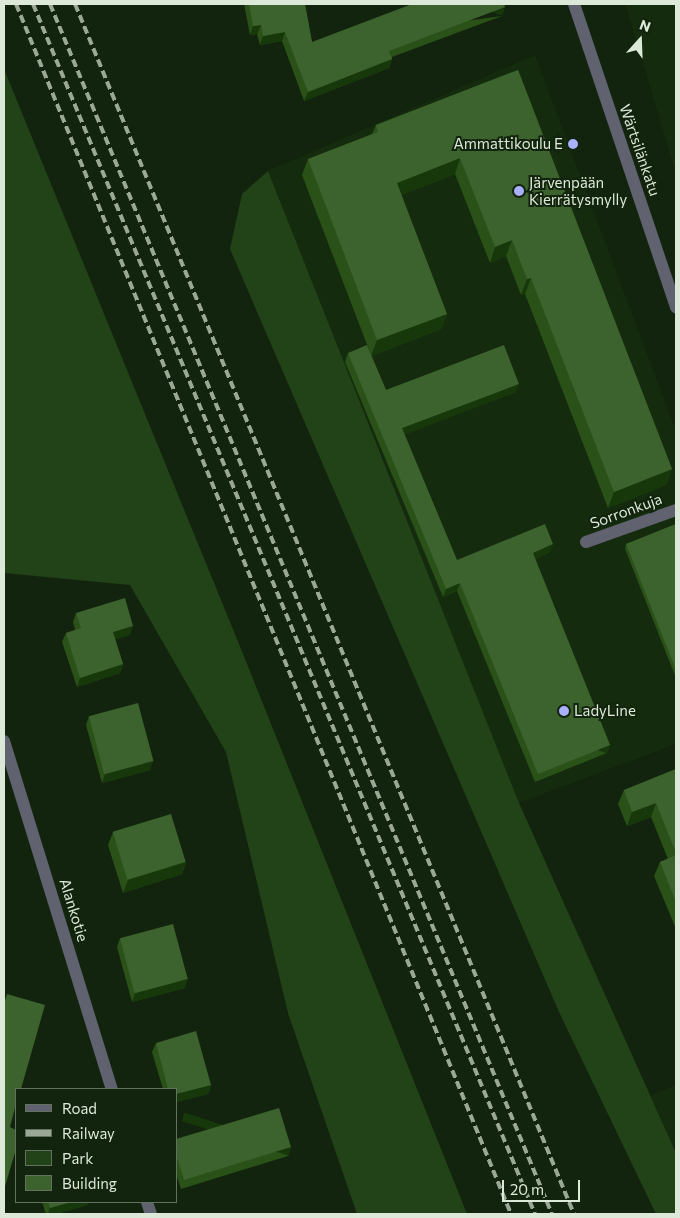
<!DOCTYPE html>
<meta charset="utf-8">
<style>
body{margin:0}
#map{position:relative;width:680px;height:1218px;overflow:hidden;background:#12240d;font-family:Commissioner,sans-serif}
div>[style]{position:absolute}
.built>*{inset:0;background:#142b0d}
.green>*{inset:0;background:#224218}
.minor>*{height:12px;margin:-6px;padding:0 6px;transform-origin:6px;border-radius:6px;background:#606270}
.tertiary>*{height:12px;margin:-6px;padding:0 6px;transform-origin:6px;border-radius:6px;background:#606270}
.rail>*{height:4px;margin-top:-2px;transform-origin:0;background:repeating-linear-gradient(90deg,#9aa895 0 8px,transparent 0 12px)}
.wall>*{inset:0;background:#295118}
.shaded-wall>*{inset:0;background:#17380b;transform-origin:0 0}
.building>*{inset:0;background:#3c622d;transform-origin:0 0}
.dots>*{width:14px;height:14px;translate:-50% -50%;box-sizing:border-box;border:2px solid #12240d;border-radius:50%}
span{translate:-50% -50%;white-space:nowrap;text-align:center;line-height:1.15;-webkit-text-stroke:4px #12240d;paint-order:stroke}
.poi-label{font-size:15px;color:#dce8d8}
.right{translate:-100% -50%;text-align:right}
.left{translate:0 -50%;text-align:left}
.street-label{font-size:15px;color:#dce8d8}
.frame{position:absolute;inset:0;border:5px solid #dce8d8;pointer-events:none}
.legend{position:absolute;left:15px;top:1088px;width:162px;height:115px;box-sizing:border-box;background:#12240d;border:1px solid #63725e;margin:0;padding:6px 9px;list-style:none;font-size:15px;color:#dce8d8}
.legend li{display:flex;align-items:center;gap:10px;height:25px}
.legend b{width:25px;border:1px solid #63725e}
.north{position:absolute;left:615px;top:15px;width:50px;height:50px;-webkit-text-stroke:4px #12240d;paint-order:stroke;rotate:20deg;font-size:14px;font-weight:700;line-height:20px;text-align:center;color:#dce8d8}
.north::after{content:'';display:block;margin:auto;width:18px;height:22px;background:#dce8d8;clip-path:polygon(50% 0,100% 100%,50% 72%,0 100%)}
.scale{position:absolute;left:502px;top:1180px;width:78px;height:22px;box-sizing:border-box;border:2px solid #dce8d8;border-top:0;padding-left:6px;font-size:15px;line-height:18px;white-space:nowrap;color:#dce8d8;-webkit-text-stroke:4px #12240d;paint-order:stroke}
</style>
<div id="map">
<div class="built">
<div style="clip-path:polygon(628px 4px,676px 4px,676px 174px,626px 7px)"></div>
<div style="clip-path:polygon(535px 55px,676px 431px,676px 744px,519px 803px,268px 171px)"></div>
<div style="clip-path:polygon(676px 1085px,676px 1153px,650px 1095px)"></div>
</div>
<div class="green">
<div style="clip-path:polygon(4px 69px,239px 644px,467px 1214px,357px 1214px,288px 1013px,226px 752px,130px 585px,4px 573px)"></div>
<div style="clip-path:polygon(268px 171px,519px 803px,676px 1153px,676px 1214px,656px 1214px,559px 1012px,230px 249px,242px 194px)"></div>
</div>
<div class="minor">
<div style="left:586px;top:542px;width:96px;rotate:-19.6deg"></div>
<div style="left:4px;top:741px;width:364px;rotate:72.8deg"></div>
<div style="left:147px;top:1202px;width:13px;rotate:72deg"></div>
</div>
<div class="tertiary">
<div style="left:574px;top:4px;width:320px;rotate:71.4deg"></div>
</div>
<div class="rail">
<div style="left:16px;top:4px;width:1307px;rotate:67.75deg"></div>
<div style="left:33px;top:4px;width:1310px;rotate:67.47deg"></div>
<div style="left:50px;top:4px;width:1310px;rotate:67.47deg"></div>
<div style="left:75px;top:4px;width:1309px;rotate:67.59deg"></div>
</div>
<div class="wall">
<div style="clip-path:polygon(244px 4px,305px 4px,312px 42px,502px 16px,392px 57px,392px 59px,389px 68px,304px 101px,282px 41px,260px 45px,257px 34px,250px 35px)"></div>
<div style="clip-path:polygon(518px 70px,672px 469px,666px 485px,608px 508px,525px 294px,521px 295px,506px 256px,490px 263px,455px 174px,401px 195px,447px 314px,441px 329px,371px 356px,386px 390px,516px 392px,404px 434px,457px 560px,550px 552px,535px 559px,610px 745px,607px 753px,535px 782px,457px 591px,443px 597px,345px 362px,348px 353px,371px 355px,302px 175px,308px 159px,372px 134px,376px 125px)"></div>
<div style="clip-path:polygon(676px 524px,676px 678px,625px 549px,626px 544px)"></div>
<div style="clip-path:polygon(76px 613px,130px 635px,115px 639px,123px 664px,120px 673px,77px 687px,62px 642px,66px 633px,75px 630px,73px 622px)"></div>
<div style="clip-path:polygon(89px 716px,150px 770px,102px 783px,86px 725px)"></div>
<div style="clip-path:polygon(676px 769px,676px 929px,654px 876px,660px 862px,668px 859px,651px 817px,627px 826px,618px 804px,624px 790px)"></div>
<div style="clip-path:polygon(113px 832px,186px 862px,182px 874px,123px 893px,108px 845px)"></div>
<div style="clip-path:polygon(120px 938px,185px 988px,132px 1002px,117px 947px)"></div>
<div style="clip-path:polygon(156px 1043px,211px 1085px,208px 1094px,176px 1102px,176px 1089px,163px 1089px,152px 1052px)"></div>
<div style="clip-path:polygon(176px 1139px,291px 1147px,288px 1156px,181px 1189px,176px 1174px)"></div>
<div style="clip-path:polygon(42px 1202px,88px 1202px,87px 1205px,56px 1214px,46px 1214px)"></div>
</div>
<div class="shaded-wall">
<div style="left:505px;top:7px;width:9px;height:124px;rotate:108deg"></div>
<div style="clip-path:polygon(261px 25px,257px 34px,250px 35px,253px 26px)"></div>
<div style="clip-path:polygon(285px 32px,282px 41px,260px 45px,263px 36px)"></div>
<div style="clip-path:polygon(392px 59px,389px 68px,304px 101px,308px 92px)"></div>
<div style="clip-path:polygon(460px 158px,455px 174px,391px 199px,397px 183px)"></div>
<div style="clip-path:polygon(512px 240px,506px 256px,490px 263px,495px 247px)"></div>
<div style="clip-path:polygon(531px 278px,525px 294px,521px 295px,527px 279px)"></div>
<div style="clip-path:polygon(447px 314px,441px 329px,371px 356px,377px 340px)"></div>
<div style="clip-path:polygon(519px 384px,516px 392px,399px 437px,402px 428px)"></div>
<div style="clip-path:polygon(672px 469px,666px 485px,608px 508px,614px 492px)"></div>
<div style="clip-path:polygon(553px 544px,550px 552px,530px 561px,533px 553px)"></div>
<div style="clip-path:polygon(460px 583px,457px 591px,443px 597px,446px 589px)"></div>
<div style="clip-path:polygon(133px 626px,130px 635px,110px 641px,113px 632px)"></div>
<div style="clip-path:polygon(123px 664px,120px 673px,77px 687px,80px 678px)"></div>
<div style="left:610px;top:745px;width:9px;height:78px;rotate:111deg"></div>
<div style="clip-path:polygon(153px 761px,150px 770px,102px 783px,105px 774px)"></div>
<div style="clip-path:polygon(656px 803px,651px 817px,627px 826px,632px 812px)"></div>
<div style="clip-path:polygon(186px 862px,182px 874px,123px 893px,128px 880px)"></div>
<div style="clip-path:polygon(188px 979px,185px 988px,132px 1002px,135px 993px)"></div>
<div style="clip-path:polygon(211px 1085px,208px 1094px,176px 1102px,176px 1094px)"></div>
<div style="left:291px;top:1147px;width:9px;height:112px;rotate:108deg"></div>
<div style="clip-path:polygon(71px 1202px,88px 1202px,87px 1205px,56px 1214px,48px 1214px,50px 1208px)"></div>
</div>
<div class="building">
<div style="clip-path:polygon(249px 4px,305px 4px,312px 42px,412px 4px,504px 4px,505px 7px,389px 51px,392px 59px,308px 92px,285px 32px,263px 36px,261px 25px,253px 26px)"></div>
<div style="clip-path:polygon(518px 70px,672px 469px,614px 492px,531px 278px,527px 279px,512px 240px,495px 247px,460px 158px,397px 183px,447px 314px,377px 340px,308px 159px,378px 132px,376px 125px)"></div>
<div style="clip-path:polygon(367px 345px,386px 390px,504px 345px,519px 384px,402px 428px,457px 560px,545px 524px,553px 544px,533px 553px,610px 745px,538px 774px,460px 583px,446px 589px,348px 353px)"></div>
<div style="clip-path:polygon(676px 524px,676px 670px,626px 544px)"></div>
<div style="clip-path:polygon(125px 598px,133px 626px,113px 632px,123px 664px,80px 678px,66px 633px,81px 628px,76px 613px)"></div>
<div style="left:138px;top:703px;width:60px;height:51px;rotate:75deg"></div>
<div style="clip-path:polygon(676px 769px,676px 853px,656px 803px,632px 812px,624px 790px)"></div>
<div style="left:171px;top:814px;width:50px;height:61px;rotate:73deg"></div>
<div style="clip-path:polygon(676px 855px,676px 902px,660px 862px)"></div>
<div style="left:173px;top:924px;width:57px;height:55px;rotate:75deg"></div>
<div style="clip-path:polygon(7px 994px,45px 1005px,21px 1089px,16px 1089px,16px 1104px,10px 1127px,16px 1130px,16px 1149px,4px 1190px,4px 1004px)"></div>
<div style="clip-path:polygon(196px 1031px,211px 1085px,176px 1094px,176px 1089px,168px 1089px,156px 1043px)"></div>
<div style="clip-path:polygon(279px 1108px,291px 1147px,184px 1180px,176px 1155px,176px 1139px)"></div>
<div style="clip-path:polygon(48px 1202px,71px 1202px,50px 1208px)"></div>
</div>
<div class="dots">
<div style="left:573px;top:144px;background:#a9b0fc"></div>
<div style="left:519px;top:191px;background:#a9b0fc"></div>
<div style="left:564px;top:711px;background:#a9b0fc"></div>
</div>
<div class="poi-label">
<span class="right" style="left:563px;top:144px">Ammattikoulu E</span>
<span class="left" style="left:529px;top:191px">Järvenpään<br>Kierrätysmylly</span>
<span class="left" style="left:574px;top:711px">LadyLine</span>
</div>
<div class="street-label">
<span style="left:640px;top:150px;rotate:71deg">Wärtsilänkatu</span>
<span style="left:626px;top:511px;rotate:-20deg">Sorronkuja</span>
<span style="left:74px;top:910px;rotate:73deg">Alankotie</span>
</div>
<div class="frame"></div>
<ul class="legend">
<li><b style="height:6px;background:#606270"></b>Road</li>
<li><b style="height:6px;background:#9aa895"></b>Railway</li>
<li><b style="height:14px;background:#224218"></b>Park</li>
<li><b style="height:14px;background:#3c622d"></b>Building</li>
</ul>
<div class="north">N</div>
<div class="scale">20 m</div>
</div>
